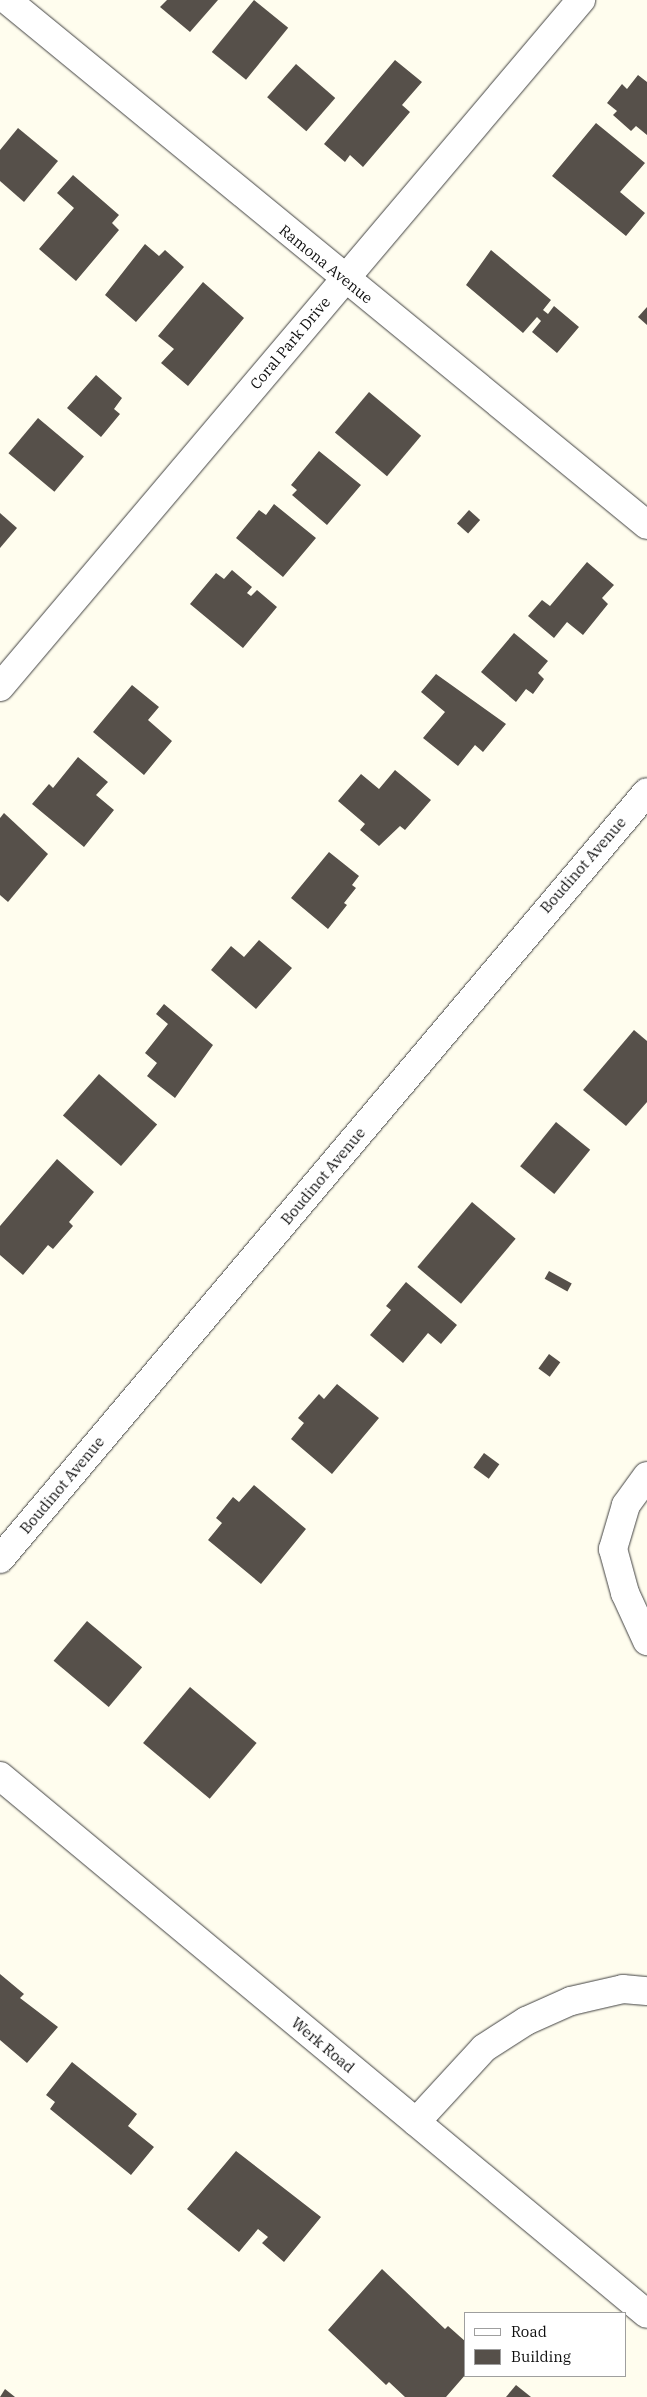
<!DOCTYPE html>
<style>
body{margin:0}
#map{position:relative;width:647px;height:2397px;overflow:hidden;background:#fffdee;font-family:"IBM Plex Serif",serif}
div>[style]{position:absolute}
.building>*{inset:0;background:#56504a;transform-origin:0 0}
.roads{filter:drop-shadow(0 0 1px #414141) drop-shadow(0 0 1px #414141)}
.minor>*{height:28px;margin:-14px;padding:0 14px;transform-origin:14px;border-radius:14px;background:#fff}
span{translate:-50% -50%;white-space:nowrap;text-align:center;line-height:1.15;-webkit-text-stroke:5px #fff;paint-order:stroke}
.street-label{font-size:15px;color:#0e0e0e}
.legend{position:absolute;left:464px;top:2312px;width:162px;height:65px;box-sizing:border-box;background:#fff;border:1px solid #9f9f9f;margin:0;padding:6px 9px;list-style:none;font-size:15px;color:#0e0e0e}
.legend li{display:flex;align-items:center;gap:10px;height:25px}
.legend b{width:25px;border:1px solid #9f9f9f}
</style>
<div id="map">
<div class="building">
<div style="clip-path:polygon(167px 0,218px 0,190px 32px,160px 7px)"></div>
<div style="left:254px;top:0;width:44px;height:67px;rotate:39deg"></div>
<div style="clip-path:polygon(395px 60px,422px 82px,402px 105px,410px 112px,363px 167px,350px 155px,345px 162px,324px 144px)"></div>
<div style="left:296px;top:64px;width:52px;height:44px;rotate:41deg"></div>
<div style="clip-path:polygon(638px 75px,647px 82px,647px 135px,636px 126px,631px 131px,613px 115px,617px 111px,607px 103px,622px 84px,627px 89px)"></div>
<div style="clip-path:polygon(596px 123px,645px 163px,620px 192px,645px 213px,626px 236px,552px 176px)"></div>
<div style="clip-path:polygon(18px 128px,58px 161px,24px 202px,0 181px,0 150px)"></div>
<div style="clip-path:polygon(73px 175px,119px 215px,112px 223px,119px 230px,76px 281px,39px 249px,74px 208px,57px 193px)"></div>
<div style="clip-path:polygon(145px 244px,159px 256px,165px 250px,184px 267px,136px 322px,105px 295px)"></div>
<div style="clip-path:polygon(491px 250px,551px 300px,543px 310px,548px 314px,554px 306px,579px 327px,557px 353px,532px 332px,541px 321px,537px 317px,523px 333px,466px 285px)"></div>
<div style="clip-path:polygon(203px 282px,244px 318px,188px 386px,161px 363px,174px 349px,158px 336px)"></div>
<div style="clip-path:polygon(647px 307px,647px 325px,638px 317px)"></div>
<div style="clip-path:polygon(96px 375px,122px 398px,114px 409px,120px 414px,101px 437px,67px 408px)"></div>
<div style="left:369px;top:392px;width:68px;height:53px;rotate:40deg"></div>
<div style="left:38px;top:418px;width:60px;height:46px;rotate:40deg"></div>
<div style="clip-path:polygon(319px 451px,361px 485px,327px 525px,292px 495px,297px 490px,291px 485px)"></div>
<div style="clip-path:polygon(274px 504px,316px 538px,283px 577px,236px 538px,259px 510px,266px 515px)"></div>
<div style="left:469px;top:510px;width:15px;height:18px;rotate:42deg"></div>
<div style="clip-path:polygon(0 513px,17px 528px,0 548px)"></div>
<div style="clip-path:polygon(587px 562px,614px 585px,602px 598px,608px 604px,583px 635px,567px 622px,554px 638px,528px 616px,542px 600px,550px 606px)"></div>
<div style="clip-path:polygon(232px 570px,252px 587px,247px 593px,251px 596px,257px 590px,277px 607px,243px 648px,190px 604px,216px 573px,224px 579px)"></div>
<div style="clip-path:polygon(514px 633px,548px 661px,538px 673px,544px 679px,533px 694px,526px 689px,516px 702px,481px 672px)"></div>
<div style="clip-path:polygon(436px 674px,506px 724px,483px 752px,475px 745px,458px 766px,423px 738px,445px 712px,421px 692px)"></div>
<div style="clip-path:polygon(132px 685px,159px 707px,148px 720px,172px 741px,144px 775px,93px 732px)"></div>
<div style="clip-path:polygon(78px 757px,108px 782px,96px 795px,114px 810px,84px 847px,32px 804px,49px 784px,53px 788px)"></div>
<div style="clip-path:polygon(395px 770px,431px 800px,405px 830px,400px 826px,379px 846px,360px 830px,365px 824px,338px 801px,361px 774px,379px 789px)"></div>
<div style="clip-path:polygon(4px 813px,48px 854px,8px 902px,0 895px,0 818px)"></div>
<div style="clip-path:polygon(329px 852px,359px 876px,352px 885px,356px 888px,344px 903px,347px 905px,328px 929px,291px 898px)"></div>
<div style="clip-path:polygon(259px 940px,292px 968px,256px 1009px,211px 970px,231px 946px,244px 957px)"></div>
<div style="clip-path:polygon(164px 1004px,213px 1045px,175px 1098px,147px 1076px,157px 1063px,145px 1053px,168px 1024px,156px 1014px)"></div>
<div style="clip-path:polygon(634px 1030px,647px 1041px,647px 1102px,626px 1126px,583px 1090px)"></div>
<div style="left:99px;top:1074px;width:77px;height:55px;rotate:41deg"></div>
<div style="left:556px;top:1122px;width:44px;height:57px;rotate:39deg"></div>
<div style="clip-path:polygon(57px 1159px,94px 1192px,69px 1222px,73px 1226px,53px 1249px,48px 1245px,23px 1275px,0 1255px,0 1226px)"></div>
<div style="left:472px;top:1202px;width:57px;height:85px;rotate:40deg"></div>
<div style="left:549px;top:1271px;width:26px;height:9px;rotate:29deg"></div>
<div style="clip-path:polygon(406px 1282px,457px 1325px,441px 1344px,428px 1333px,403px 1363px,370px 1335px,391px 1310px,386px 1306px)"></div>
<div style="left:549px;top:1354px;width:14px;height:18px;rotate:36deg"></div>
<div style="clip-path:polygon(337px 1384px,379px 1418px,332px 1474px,291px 1439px,304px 1423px,298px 1418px,319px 1394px,324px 1399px)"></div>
<div style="left:484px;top:1453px;width:19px;height:18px;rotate:36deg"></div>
<div style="clip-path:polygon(254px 1485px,306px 1529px,261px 1584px,208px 1540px,222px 1523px,216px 1518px,233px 1497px,239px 1502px)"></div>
<div style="left:87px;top:1621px;width:72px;height:52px;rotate:40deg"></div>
<div style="left:190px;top:1687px;width:87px;height:73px;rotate:40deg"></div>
<div style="clip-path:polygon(0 1974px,24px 1994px,20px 1998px,58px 2027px,27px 2063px,0 2040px)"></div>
<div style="clip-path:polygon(72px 2062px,137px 2114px,128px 2126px,154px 2147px,131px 2175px,50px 2109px,55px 2102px,46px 2095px)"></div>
<div style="clip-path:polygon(236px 2151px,321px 2217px,284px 2262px,262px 2243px,268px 2237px,258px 2229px,239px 2252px,187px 2209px)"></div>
<div style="clip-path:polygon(382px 2269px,445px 2329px,448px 2326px,466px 2342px,466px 2374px,446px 2397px,405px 2397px,389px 2382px,386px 2385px,328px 2330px)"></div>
<div style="clip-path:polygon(516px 2385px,531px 2397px,506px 2397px)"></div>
<div style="clip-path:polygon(5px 2389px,15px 2397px,0 2397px)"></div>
</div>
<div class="roads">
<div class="minor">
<div style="left:7px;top:0;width:828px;rotate:39.36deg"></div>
<div style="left:0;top:687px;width:900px;rotate:-49.78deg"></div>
<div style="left:647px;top:1476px;width:36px;rotate:126deg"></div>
<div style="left:626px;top:1505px;width:46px;rotate:106.5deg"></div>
<div style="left:613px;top:1549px;width:46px;rotate:74.7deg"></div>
<div style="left:625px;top:1593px;width:53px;rotate:65.4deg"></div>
<div style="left:0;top:1559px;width:1003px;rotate:-49.85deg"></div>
<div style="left:0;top:1776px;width:841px;rotate:39.74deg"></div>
<div style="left:416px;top:2122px;width:100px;rotate:-47.4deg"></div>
<div style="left:484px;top:2048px;width:50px;rotate:-32.7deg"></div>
<div style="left:526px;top:2021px;width:49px;rotate:-24deg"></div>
<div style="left:571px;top:2001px;width:53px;rotate:-13deg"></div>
<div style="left:623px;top:1989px;width:24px;rotate:5deg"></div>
</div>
</div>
<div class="street-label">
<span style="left:326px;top:264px;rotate:39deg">Ramona Avenue</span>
<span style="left:290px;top:343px;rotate:-50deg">Coral Park Drive</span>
<span style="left:583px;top:865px;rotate:-49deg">Boudinot Avenue</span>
<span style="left:323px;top:1176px;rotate:-50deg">Boudinot Avenue</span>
<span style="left:62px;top:1485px;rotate:-50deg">Boudinot Avenue</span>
<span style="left:323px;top:2045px;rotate:40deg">Werk Road</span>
</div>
<ul class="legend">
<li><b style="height:6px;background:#fff"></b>Road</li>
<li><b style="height:14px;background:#56504a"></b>Building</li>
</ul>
</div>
